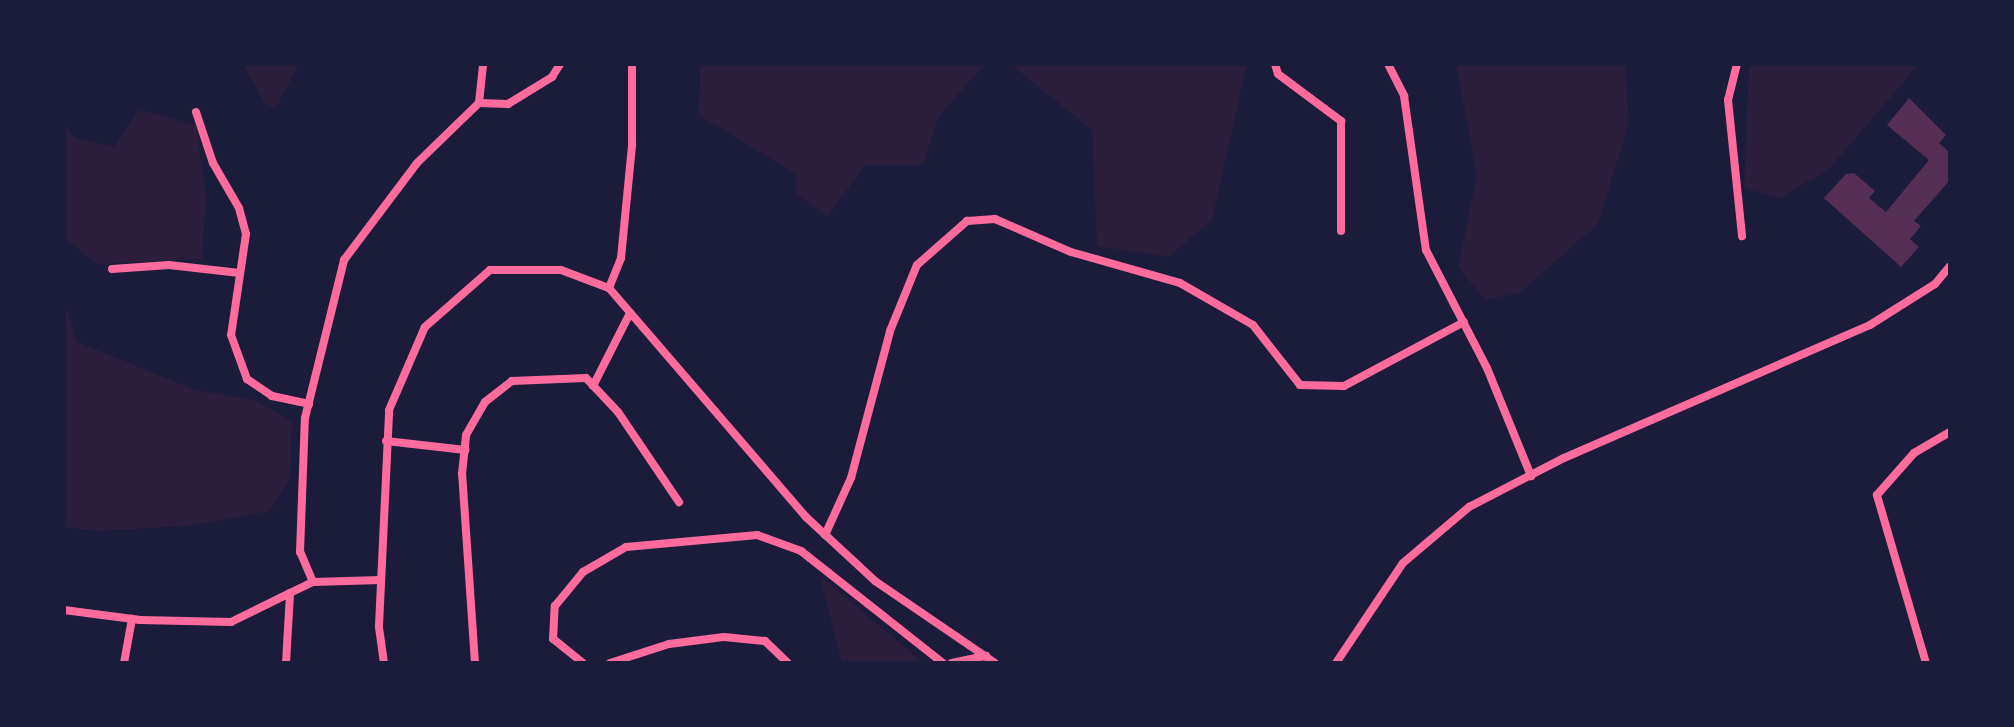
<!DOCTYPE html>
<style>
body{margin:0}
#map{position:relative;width:2014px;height:727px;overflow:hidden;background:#1b1b3a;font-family:Figtree,sans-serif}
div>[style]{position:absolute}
.green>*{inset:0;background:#2a1e3b}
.building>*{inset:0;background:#542f53}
.minor>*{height:8px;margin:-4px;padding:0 4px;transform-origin:4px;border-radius:4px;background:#ff6b9d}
span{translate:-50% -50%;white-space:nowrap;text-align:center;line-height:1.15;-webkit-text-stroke:8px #1b1b3a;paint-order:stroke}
.frame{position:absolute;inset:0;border:66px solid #1b1b3a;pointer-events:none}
</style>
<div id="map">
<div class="green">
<div style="clip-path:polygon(243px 64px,299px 64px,276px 108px,265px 104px)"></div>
<div style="clip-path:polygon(700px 64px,985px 64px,938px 117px,923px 165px,865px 165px,828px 216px,795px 194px,796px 174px,699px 115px)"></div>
<div style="clip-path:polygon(1010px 64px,1247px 64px,1212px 220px,1168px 257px,1097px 246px,1092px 130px)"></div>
<div style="clip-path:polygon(1456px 64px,1625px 64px,1629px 123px,1598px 224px,1519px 293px,1485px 300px,1458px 267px,1477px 176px)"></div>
<div style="clip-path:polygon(1749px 64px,1919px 64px,1829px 169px,1780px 198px,1744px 188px)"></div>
<div style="clip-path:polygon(139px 110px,196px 125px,206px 197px,202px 259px,97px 264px,64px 238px,64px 123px,74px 138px,114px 147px)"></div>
<div style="clip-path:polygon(64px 298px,77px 342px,196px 390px,255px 400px,292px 422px,290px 477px,270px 511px,188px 526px,96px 531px,64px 527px)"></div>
<div style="clip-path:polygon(820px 576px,924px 663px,842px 663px)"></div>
</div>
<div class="building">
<div style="clip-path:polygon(1909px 98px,1946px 135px,1939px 143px,1950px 153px,1950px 180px,1914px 221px,1921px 226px,1910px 239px,1919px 247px,1901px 267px,1824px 198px,1846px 174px,1854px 173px,1875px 191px,1869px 198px,1886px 212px,1929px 160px,1887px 125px)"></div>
</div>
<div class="minor">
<div style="left:1275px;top:64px;width:10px;rotate:73deg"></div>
<div style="left:1278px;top:74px;width:79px;rotate:36.7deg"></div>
<div style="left:1341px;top:121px;width:110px;rotate:90deg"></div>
<div style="left:1388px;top:64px;width:36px;rotate:63deg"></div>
<div style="left:1404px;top:96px;width:156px;rotate:81.9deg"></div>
<div style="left:1426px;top:250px;width:133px;rotate:62.7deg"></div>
<div style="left:1487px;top:368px;width:117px;rotate:67.8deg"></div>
<div style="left:1737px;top:64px;width:37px;rotate:104deg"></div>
<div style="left:1728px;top:100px;width:137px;rotate:84.1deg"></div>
<div style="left:479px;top:103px;width:39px;rotate:-84deg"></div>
<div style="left:196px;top:112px;width:54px;rotate:71.6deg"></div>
<div style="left:213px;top:163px;width:52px;rotate:60deg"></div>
<div style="left:239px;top:208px;width:27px;rotate:75deg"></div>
<div style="left:246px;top:234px;width:102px;rotate:98.4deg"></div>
<div style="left:231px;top:335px;width:47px;rotate:70deg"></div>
<div style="left:247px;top:379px;width:30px;rotate:34deg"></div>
<div style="left:272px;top:396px;width:38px;rotate:12deg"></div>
<div style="left:112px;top:269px;width:57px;rotate:-4deg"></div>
<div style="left:169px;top:265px;width:71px;rotate:6.4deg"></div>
<div style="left:609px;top:288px;width:32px;rotate:-68deg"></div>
<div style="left:621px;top:258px;width:114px;rotate:-84.4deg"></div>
<div style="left:632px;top:145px;width:81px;rotate:-90deg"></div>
<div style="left:593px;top:386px;width:82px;rotate:-63.1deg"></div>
<div style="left:386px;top:441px;width:80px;rotate:6.5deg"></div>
<div style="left:825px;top:535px;width:63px;rotate:-65.5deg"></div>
<div style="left:851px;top:478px;width:152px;rotate:-75.1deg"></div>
<div style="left:890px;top:331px;width:71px;rotate:-67.8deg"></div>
<div style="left:917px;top:265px;width:67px;rotate:-41.3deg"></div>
<div style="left:967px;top:221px;width:28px;rotate:-4deg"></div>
<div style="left:995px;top:219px;width:83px;rotate:23.5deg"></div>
<div style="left:1071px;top:252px;width:113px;rotate:15.9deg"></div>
<div style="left:1180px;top:283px;width:84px;rotate:29.9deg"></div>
<div style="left:1253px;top:325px;width:76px;rotate:51.9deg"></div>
<div style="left:1300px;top:385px;width:44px;rotate:1.3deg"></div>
<div style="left:1344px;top:386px;width:136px;rotate:-28.1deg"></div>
<div style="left:313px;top:582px;width:33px;rotate:-113deg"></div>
<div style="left:300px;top:552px;width:134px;rotate:-87.9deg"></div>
<div style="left:305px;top:418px;width:163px;rotate:-76.1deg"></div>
<div style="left:344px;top:260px;width:121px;rotate:-53deg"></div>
<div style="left:417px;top:163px;width:86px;rotate:-44.1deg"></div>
<div style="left:479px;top:103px;width:29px;rotate:2deg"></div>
<div style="left:508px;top:104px;width:52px;rotate:-31.5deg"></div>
<div style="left:552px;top:77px;width:15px;rotate:-58deg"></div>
<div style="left:64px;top:610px;width:77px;rotate:7.5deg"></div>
<div style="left:140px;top:620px;width:91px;rotate:1.3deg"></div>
<div style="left:231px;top:622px;width:66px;rotate:-26.2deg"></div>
<div style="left:124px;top:663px;width:45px;rotate:-79.7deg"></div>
<div style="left:286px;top:663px;width:70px;rotate:-86.7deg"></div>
<div style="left:290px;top:593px;width:25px;rotate:-26deg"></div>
<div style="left:313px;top:582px;width:68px;rotate:-1.7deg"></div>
<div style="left:384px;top:663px;width:37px;rotate:-98deg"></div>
<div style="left:379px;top:626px;width:216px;rotate:-87.3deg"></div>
<div style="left:389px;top:410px;width:90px;rotate:-66.6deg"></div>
<div style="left:425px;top:327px;width:86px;rotate:-41.2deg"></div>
<div style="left:490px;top:270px;width:71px"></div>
<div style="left:561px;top:270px;width:51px;rotate:20.6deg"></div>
<div style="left:609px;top:288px;width:302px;rotate:49.3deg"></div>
<div style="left:806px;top:517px;width:94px;rotate:42.8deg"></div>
<div style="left:875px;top:581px;width:145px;rotate:34.3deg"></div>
<div style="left:475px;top:663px;width:189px;rotate:-93.9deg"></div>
<div style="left:462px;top:474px;width:39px;rotate:-84deg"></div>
<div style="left:466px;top:435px;width:38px;rotate:-60deg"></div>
<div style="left:485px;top:402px;width:34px;rotate:-38deg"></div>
<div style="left:512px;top:381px;width:74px;rotate:-2.3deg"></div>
<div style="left:586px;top:378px;width:47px;rotate:46.7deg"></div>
<div style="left:618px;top:412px;width:109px;rotate:55.9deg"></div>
<div style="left:583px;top:663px;width:38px;rotate:-141deg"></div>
<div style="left:553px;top:639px;width:33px;rotate:-87deg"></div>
<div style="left:555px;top:606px;width:44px;rotate:-50.5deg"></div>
<div style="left:583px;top:572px;width:50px;rotate:-30.2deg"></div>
<div style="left:626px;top:547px;width:132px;rotate:-5.2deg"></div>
<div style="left:757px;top:535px;width:47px;rotate:20deg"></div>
<div style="left:801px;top:551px;width:181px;rotate:38.3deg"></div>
<div style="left:610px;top:663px;width:62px;rotate:-17.9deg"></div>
<div style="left:669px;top:644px;width:55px;rotate:-7.3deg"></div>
<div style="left:724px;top:637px;width:41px;rotate:5.6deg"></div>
<div style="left:765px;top:641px;width:32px;rotate:44deg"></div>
<div style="left:952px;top:663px;width:35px;rotate:-12deg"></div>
<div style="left:1336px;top:663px;width:120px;rotate:-56.2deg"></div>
<div style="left:1403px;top:563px;width:87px;rotate:-40.3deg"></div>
<div style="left:1469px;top:507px;width:107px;rotate:-27.3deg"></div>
<div style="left:1564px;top:458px;width:334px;rotate:-23.5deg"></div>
<div style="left:1870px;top:325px;width:77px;rotate:-32.2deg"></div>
<div style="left:1935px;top:284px;width:23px;rotate:-50deg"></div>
<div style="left:1926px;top:663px;width:175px;rotate:-106.3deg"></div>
<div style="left:1877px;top:495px;width:56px;rotate:-48.6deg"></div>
<div style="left:1914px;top:453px;width:42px;rotate:-30.3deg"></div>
</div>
<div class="frame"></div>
</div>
